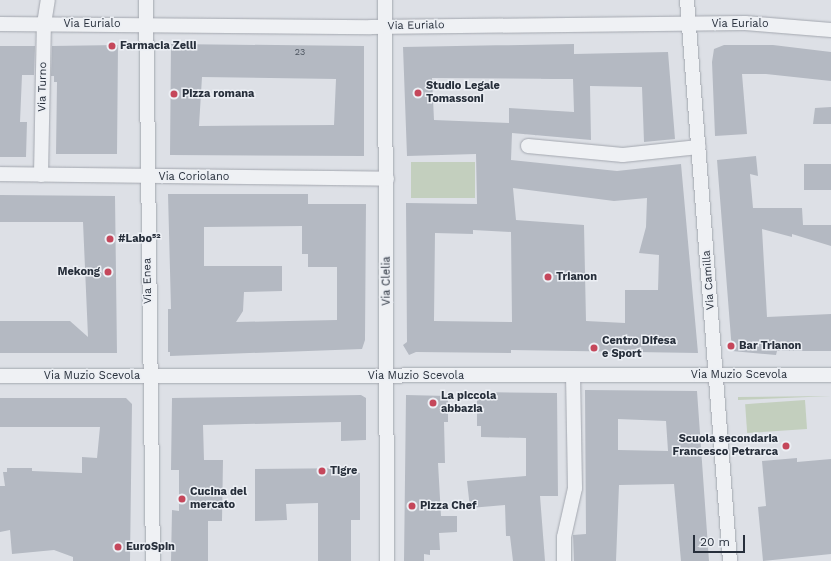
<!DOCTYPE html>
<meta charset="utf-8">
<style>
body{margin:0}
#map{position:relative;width:831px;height:561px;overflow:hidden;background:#dde0e6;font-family:"Work Sans",sans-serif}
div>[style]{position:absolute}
.green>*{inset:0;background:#c3cfbe;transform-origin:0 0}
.building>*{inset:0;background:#b4b9c2;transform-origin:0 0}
.roads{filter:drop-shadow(0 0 1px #a3a7af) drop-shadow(0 0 1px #a3a7af)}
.minor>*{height:14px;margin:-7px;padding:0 7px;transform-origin:7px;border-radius:7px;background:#eff1f4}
.dots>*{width:11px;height:11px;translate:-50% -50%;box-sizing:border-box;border:2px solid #eceff4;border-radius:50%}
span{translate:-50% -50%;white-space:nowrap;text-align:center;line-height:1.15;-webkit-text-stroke:3px #eceff4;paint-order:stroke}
.number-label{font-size:9px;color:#4a525d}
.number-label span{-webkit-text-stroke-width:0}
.street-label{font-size:11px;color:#272f3b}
.poi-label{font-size:11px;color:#272f3b;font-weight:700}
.left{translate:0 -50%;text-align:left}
.right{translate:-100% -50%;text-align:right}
.scale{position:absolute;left:693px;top:535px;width:52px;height:18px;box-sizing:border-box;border:2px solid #272f3b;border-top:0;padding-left:5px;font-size:12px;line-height:14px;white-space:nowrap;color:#272f3b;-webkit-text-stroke:3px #eceff4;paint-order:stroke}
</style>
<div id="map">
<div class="green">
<div style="left:475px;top:162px;width:36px;height:64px;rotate:90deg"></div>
<div style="clip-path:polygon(831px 396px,738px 400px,738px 397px)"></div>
<div style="left:805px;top:400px;width:29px;height:60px;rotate:86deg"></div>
</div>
<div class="building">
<div style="clip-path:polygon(evenodd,171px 44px,364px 46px,364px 156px,170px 155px,171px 44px,202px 77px,336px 79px,334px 125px,199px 126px,202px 77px)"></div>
<div style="clip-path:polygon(evenodd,574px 44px,574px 54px,668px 52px,675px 139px,644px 142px,642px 87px,590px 86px,591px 140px,512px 133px,511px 160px,617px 171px,681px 164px,698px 353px,511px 350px,511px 353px,416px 352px,409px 355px,403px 345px,407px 342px,406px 203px,477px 204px,476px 154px,407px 156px,403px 47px,574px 44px,432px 78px,573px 79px,574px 112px,509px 108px,509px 123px,434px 120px,432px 78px,574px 44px,513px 188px,614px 201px,647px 198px,646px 227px,639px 253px,659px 255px,658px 290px,625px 290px,625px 323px,586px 321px,584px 225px,516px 220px,513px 188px,574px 44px,473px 230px,511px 232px,512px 322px,434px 321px,435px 233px,473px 234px,473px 230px)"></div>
<div style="clip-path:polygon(118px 45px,117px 154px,56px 154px,57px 82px,54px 82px,54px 76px,51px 76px,52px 46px)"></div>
<div style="clip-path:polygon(773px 45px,831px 52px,831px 81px,766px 74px,742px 74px,747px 134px,715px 136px,712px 62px,714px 49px,724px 45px)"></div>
<div style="clip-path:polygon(0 46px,35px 46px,34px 75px,22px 75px,20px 122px,27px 122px,26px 157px,0 157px)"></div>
<div style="clip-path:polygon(831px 107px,831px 124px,813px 124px,815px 108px)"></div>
<div style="clip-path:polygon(756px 156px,758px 176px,750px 174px,753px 208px,802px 208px,803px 225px,831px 225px,831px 246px,792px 234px,792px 237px,762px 229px,767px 317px,831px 314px,831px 351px,777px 351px,776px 355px,732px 351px,717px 160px)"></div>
<div style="left:831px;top:164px;width:26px;height:27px;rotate:90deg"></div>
<div style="clip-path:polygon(evenodd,168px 194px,308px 194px,308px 204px,366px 204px,365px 340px,362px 349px,170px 356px,170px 352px,168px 352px,168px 309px,171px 309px,168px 194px,302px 226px,302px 254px,308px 254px,308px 267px,337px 267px,337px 320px,236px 322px,243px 311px,244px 292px,282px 291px,282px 266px,204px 266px,204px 227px,302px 226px)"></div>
<div style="clip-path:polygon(0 195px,115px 196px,117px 353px,0 353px,0 321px,70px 321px,88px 337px,83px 222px,0 222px)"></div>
<div style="clip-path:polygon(evenodd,585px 390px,697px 391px,709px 561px,681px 561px,674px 484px,619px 485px,616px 561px,574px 561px,573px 535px,586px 534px,585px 390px,618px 419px,666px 421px,668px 451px,618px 450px,618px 419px)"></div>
<div style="clip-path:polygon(477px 392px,557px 393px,558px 496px,540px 496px,545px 561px,513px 561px,510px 536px,506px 536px,505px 505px,470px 508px,467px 481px,526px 476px,526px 438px,481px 437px,481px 426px,477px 426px)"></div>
<div style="clip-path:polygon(361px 395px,366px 398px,366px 440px,341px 441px,341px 422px,203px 425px,204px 460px,223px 460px,222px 521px,208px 521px,208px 561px,171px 561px,172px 510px,179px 511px,179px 470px,171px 470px,172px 398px)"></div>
<div style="clip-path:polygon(406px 395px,448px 396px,448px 422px,444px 422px,445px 463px,438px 463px,441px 516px,457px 516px,457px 532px,439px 533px,440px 550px,430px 550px,430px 555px,424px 554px,424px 561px,404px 561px)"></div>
<div style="clip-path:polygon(0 398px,126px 398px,132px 404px,130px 561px,73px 561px,73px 557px,54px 550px,12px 554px,10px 530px,0 532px,0 486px,5px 486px,3px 472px,7px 472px,7px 468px,32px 468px,32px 471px,82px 473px,82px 457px,97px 458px,100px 427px,0 427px)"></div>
<div style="clip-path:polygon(797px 458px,797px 462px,831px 459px,831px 554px,763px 561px,758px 507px,766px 506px,762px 461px)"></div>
<div style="clip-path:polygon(357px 468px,356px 472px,360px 473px,360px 520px,351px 520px,351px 561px,318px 561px,318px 503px,286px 504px,287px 520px,255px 521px,255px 469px)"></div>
</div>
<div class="roads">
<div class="minor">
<div style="left:146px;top:0;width:561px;rotate:89.29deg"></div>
<div style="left:385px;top:0;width:561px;rotate:89.8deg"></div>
<div style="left:687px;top:0;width:563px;rotate:85.62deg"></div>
<div style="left:0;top:24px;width:371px;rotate:0.5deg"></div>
<div style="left:371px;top:27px;width:374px;rotate:-0.6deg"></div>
<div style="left:745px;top:23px;width:86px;rotate:4.7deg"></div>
<div style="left:528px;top:146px;width:95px;rotate:5.4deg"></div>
<div style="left:623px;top:155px;width:76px;rotate:-6deg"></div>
<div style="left:0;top:174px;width:387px;rotate:0.7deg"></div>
<div style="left:41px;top:175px;width:151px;rotate:-88.9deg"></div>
<div style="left:44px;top:24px;width:24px;rotate:-81deg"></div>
<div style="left:0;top:376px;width:831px;rotate:-0.07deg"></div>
<div style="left:564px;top:561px;width:24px;rotate:-90deg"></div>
<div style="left:564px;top:537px;width:50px;rotate:-77.3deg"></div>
<div style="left:575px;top:488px;width:112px;rotate:-91deg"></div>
</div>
</div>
<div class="dots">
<div style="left:112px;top:46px;background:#c5475b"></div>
<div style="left:418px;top:93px;background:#c5475b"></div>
<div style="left:174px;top:94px;background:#c5475b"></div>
<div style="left:110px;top:239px;background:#c5475b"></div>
<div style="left:108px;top:272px;background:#c5475b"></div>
<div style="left:548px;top:277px;background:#c5475b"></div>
<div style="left:731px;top:346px;background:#c5475b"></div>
<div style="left:594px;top:348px;background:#c5475b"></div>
<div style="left:433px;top:403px;background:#c5475b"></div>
<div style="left:786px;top:446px;background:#c5475b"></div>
<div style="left:322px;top:471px;background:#c5475b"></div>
<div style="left:182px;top:499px;background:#c5475b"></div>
<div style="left:412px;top:506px;background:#c5475b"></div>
<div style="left:118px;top:547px;background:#c5475b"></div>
</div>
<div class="number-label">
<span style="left:300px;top:52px">23</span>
</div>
<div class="street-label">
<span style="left:92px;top:24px">Via Eurialo</span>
<span style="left:740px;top:24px">Via Eurialo</span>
<span style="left:416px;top:26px;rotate:-1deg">Via Eurialo</span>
<span style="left:43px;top:87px;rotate:-89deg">Via Turno</span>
<span style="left:194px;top:177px">Via Coriolano</span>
<span style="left:709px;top:280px;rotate:-94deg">Via Camilla</span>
<span style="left:148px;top:281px;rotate:-91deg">Via Enea</span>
<span style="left:387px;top:281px;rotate:-90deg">Via Clelia</span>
<span style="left:739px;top:375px">Via Muzio Scevola</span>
<span style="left:92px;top:376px">Via Muzio Scevola</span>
<span style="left:416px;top:376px">Via Muzio Scevola</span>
</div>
<div class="poi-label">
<span class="left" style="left:120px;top:46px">Farmacia Zelli</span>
<span class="left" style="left:426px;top:93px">Studio Legale<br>Tomassoni</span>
<span class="left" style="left:182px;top:94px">Pizza romana</span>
<span class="left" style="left:118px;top:239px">#Labo⁵²</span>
<span class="right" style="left:100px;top:272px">Mekong</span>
<span class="left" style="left:556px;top:277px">Trianon</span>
<span class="left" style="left:602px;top:348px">Centro Difesa<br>e Sport</span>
<span class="left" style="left:739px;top:346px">Bar Trianon</span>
<span class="left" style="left:441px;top:403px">La piccola<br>abbazia</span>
<span class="right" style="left:778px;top:446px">Scuola secondaria<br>Francesco Petrarca</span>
<span class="left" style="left:330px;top:471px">Tigre</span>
<span class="left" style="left:190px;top:499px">Cucina del<br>mercato</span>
<span class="left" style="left:420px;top:506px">Pizza Chef</span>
<span class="left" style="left:126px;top:547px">EuroSpin</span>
</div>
<div class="scale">20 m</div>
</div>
